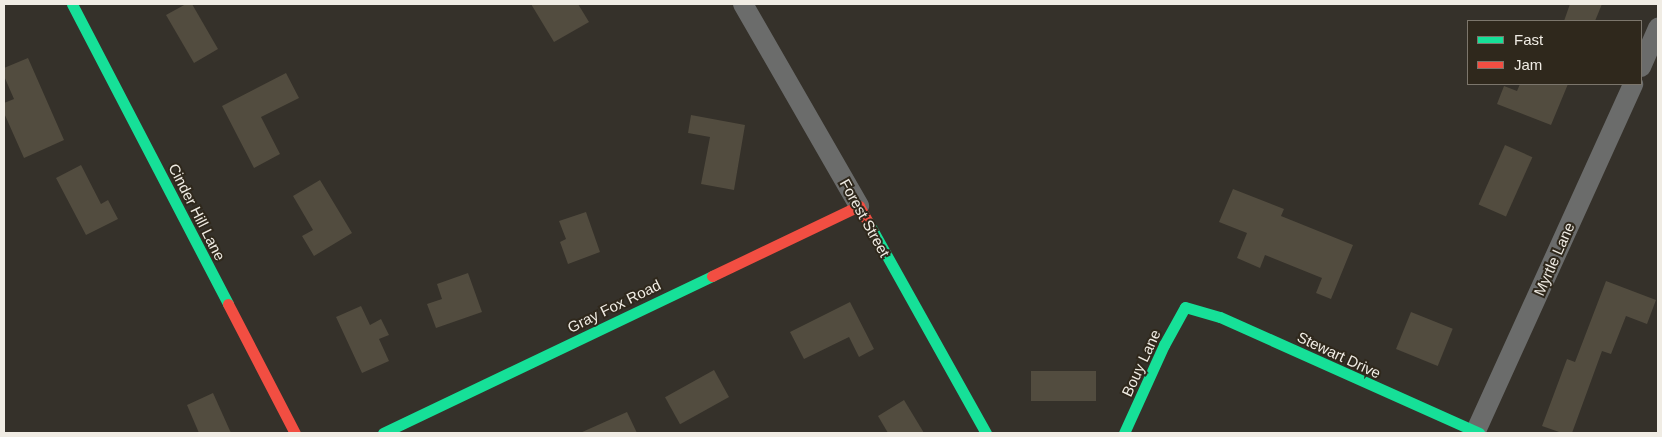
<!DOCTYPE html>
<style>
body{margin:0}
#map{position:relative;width:1662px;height:437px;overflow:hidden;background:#35312a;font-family:Helvetica,sans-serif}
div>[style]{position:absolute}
.building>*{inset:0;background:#524c3f;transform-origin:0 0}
.street>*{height:20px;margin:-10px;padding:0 10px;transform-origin:10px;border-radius:10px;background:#6b6c6b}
.fast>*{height:11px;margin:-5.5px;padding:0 5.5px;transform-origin:5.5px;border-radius:5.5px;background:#16e098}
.jam>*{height:11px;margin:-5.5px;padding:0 5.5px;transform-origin:5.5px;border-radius:5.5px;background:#f24e42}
span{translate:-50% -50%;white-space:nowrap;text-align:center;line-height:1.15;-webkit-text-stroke:4px #2f281c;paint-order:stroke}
.street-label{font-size:15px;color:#f0ece4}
.frame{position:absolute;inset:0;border:5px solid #f0ece4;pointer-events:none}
.legend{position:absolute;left:1467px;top:20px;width:175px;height:65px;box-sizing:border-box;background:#2f281c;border:1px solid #7c766c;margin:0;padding:6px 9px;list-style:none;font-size:15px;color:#f0ece4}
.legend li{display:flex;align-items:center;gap:10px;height:25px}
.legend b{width:25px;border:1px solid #7c766c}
</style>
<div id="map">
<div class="building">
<div style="clip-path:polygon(186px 4px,192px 4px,218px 49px,194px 63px,166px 15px)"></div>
<div style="clip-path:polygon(531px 4px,578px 4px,589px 22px,554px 42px)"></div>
<div style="clip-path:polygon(1570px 4px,1602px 4px,1595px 21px,1564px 21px)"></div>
<div style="clip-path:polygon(28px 58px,64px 140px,24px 158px,4px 113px,4px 103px,14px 99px,4px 76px,4px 68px)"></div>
<div style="clip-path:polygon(286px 73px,299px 98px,261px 117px,280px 154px,254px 168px,222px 106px)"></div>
<div style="clip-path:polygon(1520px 84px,1568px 84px,1551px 125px,1497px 104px,1504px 86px,1517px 91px)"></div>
<div style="clip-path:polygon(691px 115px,745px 125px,734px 190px,701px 184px,710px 137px,688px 133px)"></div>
<div style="left:1505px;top:145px;width:30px;height:65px;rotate:24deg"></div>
<div style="clip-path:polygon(81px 165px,101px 204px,108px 200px,118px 219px,86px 235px,56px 178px)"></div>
<div style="clip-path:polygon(320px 180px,352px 233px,314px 256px,302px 236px,313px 230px,293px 196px)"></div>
<div style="clip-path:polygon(1233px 189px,1284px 209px,1281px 216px,1353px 245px,1331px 299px,1316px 293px,1322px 278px,1265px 255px,1260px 268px,1237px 258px,1247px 233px,1219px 222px)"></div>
<div style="clip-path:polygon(586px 212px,600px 252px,568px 264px,560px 242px,566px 239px,559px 221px)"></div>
<div style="clip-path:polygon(468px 273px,482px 312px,436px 328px,427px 304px,442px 299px,437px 284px)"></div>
<div style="clip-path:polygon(1606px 281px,1656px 300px,1647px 324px,1626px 316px,1611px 354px,1602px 351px,1572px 433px,1562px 433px,1542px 426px,1567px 359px,1575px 362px)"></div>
<div style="clip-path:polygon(850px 302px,874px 349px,859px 357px,849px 337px,804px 359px,790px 332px)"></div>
<div style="clip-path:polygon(361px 306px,370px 325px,381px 319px,389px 335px,379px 339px,389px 361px,362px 373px,336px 317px)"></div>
<div style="left:1411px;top:312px;width:45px;height:40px;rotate:22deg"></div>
<div style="left:714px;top:370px;width:31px;height:56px;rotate:61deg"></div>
<div style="left:1096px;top:371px;width:30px;height:65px;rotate:90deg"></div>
<div style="clip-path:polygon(213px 393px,231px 433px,199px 433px,187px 405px)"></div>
<div style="clip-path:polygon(904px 400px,924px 433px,888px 433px,878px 416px)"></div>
<div style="clip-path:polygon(627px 412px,637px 433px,580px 433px)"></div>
</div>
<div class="street">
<div style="left:743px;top:4px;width:233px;rotate:60.1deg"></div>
<div style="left:1641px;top:67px;width:43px;rotate:-66.4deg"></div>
<div style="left:1475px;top:433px;width:383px;rotate:-65.6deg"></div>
</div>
<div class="fast">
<div style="left:72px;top:4px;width:338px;rotate:62.5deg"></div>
<div style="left:868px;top:222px;width:242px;rotate:60.8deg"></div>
<div style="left:383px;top:433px;width:365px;rotate:-25.5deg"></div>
<div style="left:1124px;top:433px;width:97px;rotate:-65.6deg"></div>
<div style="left:1164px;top:345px;width:43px;rotate:-61.1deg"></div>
<div style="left:1185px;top:307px;width:36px;rotate:16deg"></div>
<div style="left:1220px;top:317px;width:284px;rotate:24.1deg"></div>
</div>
<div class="jam">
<div style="left:712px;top:276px;width:163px;rotate:-25.5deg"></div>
<div style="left:859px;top:206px;width:18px;rotate:61deg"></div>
<div style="left:228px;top:304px;width:145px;rotate:62.6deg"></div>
</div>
<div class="street-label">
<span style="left:197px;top:212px;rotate:63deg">Cinder Hill Lane</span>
<span style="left:865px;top:218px;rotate:61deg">Forest Street</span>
<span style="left:1554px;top:259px;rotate:-66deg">Myrtle Lane</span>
<span style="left:614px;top:306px;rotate:-26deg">Gray Fox Road</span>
<span style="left:1339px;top:355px;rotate:25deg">Stewart Drive</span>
<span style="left:1141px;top:363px;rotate:-65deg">Bouy Lane</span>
</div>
<div class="frame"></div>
<ul class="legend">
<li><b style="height:6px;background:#16e098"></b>Fast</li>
<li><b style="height:6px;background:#f24e42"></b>Jam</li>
</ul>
</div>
